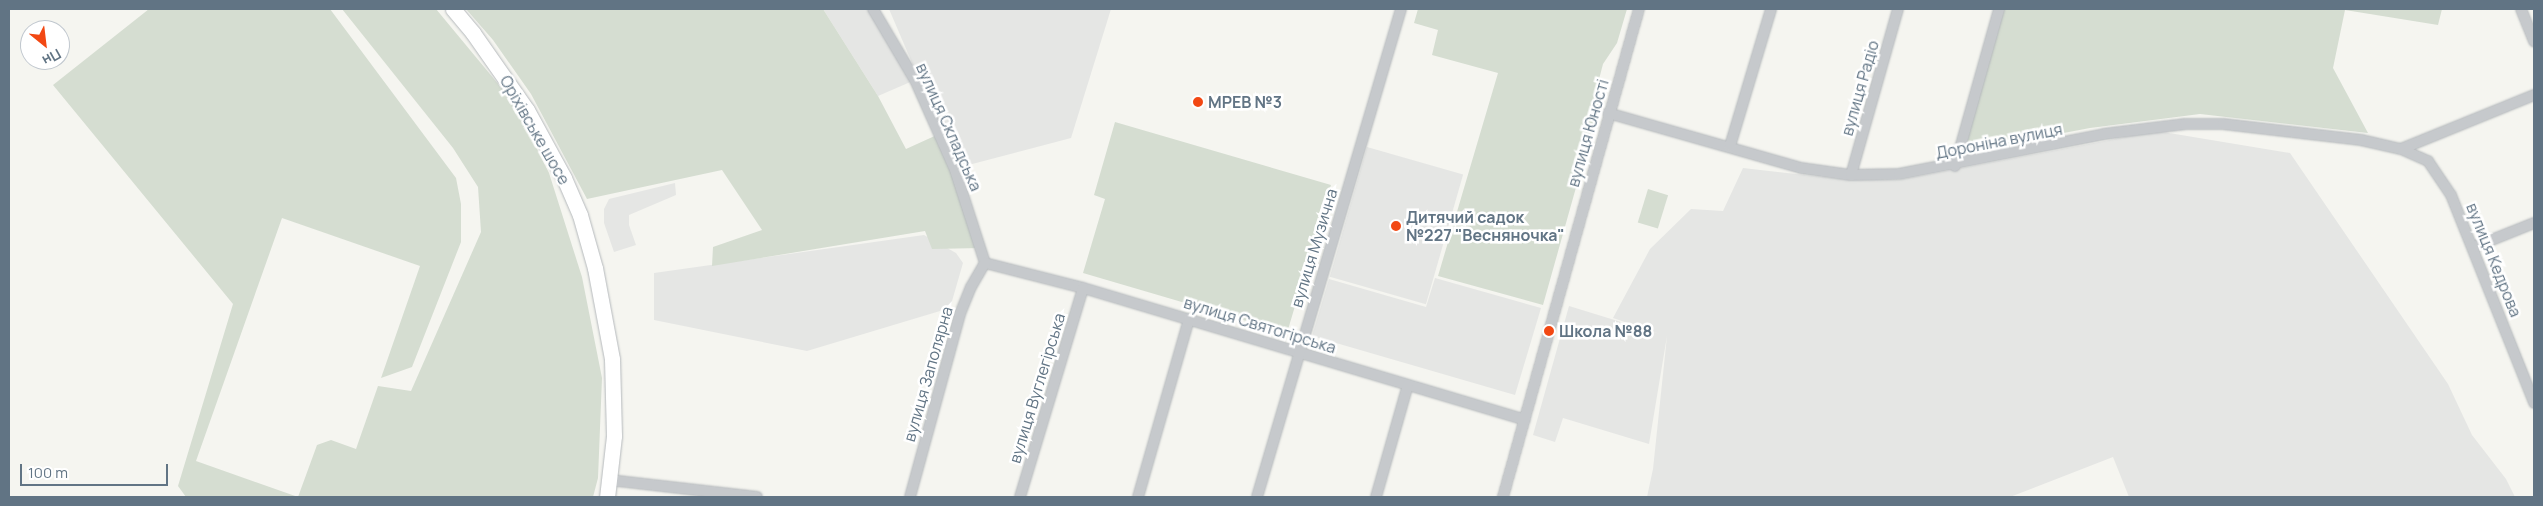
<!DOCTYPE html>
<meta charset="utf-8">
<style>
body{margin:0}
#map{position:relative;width:2543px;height:506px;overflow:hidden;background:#f5f5f0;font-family:Manrope,sans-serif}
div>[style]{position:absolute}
.built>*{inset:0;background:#e5e6e4;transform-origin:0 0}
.green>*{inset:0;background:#d5ddd1;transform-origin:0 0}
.roads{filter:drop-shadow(0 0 1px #b5b9bc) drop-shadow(0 0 1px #b5b9bc)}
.minor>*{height:10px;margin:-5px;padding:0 5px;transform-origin:5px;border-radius:5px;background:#c6c9cc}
.highway>*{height:15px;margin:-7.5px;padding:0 7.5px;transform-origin:7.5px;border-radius:7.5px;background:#fff}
.dots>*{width:14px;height:14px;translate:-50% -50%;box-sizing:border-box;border:2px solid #fff;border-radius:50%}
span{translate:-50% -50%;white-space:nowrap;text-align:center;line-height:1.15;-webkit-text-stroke:5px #fff;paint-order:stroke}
.street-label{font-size:16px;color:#617484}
.poi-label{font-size:16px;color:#617484;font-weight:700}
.left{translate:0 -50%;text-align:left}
.frame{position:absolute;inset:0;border:10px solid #617484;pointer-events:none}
.north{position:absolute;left:20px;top:20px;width:50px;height:50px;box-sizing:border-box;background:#fff;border:1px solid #c0c7ce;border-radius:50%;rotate:151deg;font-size:14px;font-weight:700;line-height:20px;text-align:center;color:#617484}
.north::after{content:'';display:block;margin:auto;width:18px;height:22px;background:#f24813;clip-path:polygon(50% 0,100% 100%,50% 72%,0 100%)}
.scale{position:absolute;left:20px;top:464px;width:148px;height:22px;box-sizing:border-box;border:2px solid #617484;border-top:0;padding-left:6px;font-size:15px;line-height:18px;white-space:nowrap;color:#617484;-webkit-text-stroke:4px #fff;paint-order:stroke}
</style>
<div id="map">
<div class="built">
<div style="clip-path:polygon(823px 9px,873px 9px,915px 80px,878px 96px)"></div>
<div style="clip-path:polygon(889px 9px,1111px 9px,1071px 138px,957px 168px)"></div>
<div style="clip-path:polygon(2157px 131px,2290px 153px,2448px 384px,2472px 435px,2506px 479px,2515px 497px,2129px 497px,2113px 457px,2010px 497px,1647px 497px,1653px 469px,1667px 336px,1649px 444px,1563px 418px,1555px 442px,1533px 435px,1569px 306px,1660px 334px,1613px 318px,1650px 249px,1691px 209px,1723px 211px,1743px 168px,1850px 180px,1899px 180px)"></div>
<div style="left:1367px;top:147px;width:100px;height:135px;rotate:16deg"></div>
<div style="clip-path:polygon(675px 183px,676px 195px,629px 215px,629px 225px,636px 245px,614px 252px,604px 223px,604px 209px,609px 199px)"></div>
<div style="clip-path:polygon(924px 235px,956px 253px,963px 263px,950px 308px,807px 351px,654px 320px,654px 273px)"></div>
<div style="clip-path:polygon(1435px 278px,1541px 308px,1515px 395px,1312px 336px,1329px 279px,1426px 307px)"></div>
</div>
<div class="green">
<div style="clip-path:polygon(149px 9px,330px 9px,456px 178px,461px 204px,461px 242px,412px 367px,381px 378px,420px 266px,282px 218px,196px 461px,298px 497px,317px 445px,331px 440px,356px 449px,378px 386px,411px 391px,481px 232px,478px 187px,453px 148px,342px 9px,436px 9px,514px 103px,549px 173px,582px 277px,602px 378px,598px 478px,593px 497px,186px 497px,178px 486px,233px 304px,53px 85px)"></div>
<div style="clip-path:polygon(466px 9px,823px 9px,878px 96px,906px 149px,939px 134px,981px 248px,932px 249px,925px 231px,712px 266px,713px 247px,762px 230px,722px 170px,587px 199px,531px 94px,493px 40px)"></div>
<div style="clip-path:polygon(1418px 9px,1627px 9px,1617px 43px,1603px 64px,1597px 87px,1600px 102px,1543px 305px,1438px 276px,1498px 73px,1432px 55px,1438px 30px,1414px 23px)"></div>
<div style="clip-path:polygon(2004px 9px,2442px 9px,2438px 25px,2345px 10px,2333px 68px,2368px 133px,2200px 114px,2090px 128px,1963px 152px)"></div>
<div style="clip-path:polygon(1115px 122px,1331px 185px,1287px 333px,1083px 273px,1105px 199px,1094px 195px)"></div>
<div style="left:1648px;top:189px;width:21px;height:35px;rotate:17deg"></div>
</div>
<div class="roads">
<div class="minor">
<div style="left:873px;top:9px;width:82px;rotate:59.4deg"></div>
<div style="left:915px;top:80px;width:98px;rotate:66deg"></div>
<div style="left:955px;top:170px;width:98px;rotate:72.1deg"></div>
<div style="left:2521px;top:9px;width:35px;rotate:68deg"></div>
<div style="left:1608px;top:113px;width:201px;rotate:15.9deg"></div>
<div style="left:1801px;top:168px;width:50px;rotate:8deg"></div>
<div style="left:1851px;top:175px;width:48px;rotate:-1.2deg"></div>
<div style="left:1899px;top:174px;width:209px;rotate:-11deg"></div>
<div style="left:2104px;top:134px;width:82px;rotate:-7deg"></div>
<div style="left:2185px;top:124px;width:38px"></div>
<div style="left:2223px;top:124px;width:139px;rotate:6.6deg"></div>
<div style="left:2361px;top:140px;width:41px;rotate:12.7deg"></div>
<div style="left:2401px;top:149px;width:30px;rotate:24deg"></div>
<div style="left:2428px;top:161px;width:41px;rotate:55.9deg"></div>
<div style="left:2451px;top:195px;width:224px;rotate:68.2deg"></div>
<div style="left:1730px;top:146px;width:143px;rotate:-73.3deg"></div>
<div style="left:2401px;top:149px;width:144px;rotate:-22.1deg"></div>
<div style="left:1955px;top:166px;width:163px;rotate:-74.3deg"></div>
<div style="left:1851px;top:175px;width:173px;rotate:-74.2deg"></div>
<div style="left:2474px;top:247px;width:65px;rotate:-21.8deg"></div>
<div style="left:985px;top:263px;width:101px;rotate:14.3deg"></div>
<div style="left:1083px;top:288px;width:461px;rotate:16.6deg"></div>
<div style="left:610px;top:480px;width:148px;rotate:6.6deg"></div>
<div style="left:910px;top:497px;width:190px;rotate:-74.7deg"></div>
<div style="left:960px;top:314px;width:29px;rotate:-68deg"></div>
<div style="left:971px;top:287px;width:28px;rotate:-60deg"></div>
<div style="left:1020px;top:497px;width:218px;rotate:-73.2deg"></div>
<div style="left:1138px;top:497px;width:185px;rotate:-74deg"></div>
<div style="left:1257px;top:497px;width:509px;rotate:-73.56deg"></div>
<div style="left:1376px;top:497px;width:116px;rotate:-74.1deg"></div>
<div style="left:1503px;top:497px;width:507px;rotate:-74.43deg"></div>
</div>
<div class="highway">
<div style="left:453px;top:9px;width:31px;rotate:50deg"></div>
<div style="left:473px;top:33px;width:94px;rotate:55deg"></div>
<div style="left:527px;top:110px;width:77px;rotate:61.4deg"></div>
<div style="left:564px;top:178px;width:40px;rotate:66.6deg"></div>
<div style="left:580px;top:215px;width:55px;rotate:74.2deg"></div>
<div style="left:595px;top:268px;width:93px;rotate:79.4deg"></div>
<div style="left:612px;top:359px;width:77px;rotate:88.5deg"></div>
<div style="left:614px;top:436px;width:61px;rotate:96.5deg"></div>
</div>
</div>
<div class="dots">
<div style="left:1198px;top:102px;background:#f24813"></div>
<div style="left:1396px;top:226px;background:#f24813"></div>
<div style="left:1549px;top:331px;background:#f24813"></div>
</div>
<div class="street-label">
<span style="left:1860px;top:88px;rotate:-74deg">вулиця Радіо</span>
<span style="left:949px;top:127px;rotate:66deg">вулиця Складська</span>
<span style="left:535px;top:130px;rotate:60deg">Оріхівське шосе</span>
<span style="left:1588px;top:133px;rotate:-74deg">вулиця Юності</span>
<span style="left:1999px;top:141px;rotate:-11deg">Дороніна вулиця</span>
<span style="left:1314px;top:248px;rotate:-73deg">вулиця Музична</span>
<span style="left:2494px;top:260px;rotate:68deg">вулиця Кедрова</span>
<span style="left:1260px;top:325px;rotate:17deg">вулиця Святогірська</span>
<span style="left:928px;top:374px;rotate:-74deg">вулиця Заполярна</span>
<span style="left:1037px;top:388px;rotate:-73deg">вулиця Вуглегірська</span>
</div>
<div class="poi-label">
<span class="left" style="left:1208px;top:102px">МРЕВ №3</span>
<span class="left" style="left:1406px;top:226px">Дитячий садок<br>№227 "Весняночка"</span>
<span class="left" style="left:1559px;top:331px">Школа №88</span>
</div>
<div class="frame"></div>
<div class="north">Пн</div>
<div class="scale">100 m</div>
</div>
